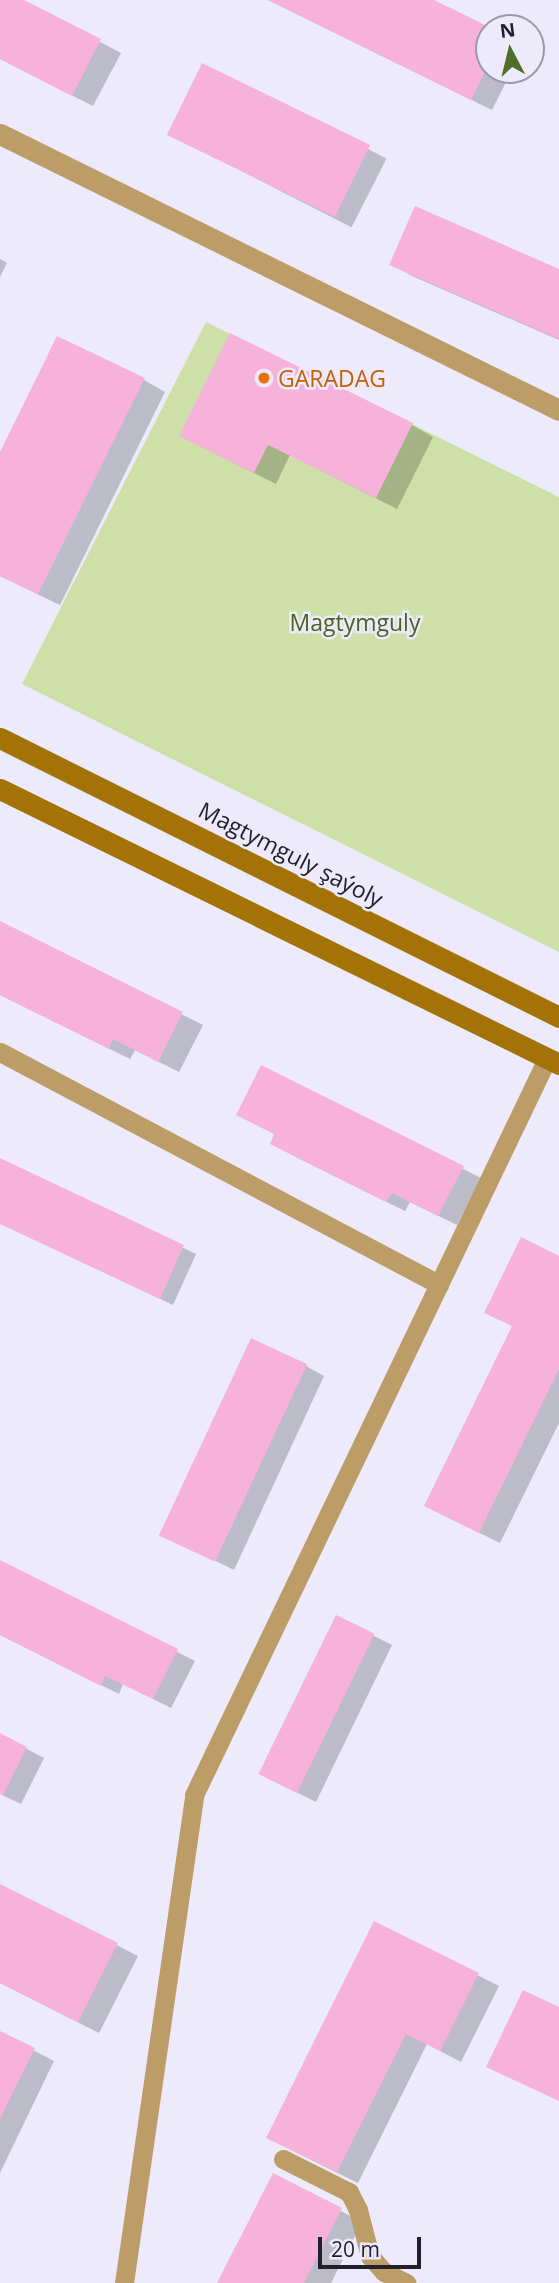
<!DOCTYPE html>
<meta charset="utf-8">
<style>
body{margin:0}
#map{position:relative;width:559px;height:2283px;overflow:hidden;background:#eceafb;font-family:"Open Sans",sans-serif}
div>[style]{position:absolute}
.green>*{inset:0;background:#cee0a8}
.shadow>*{inset:0;background:#0003;transform-origin:0 0}
.building>*{inset:0;background:#f6b2d9;transform-origin:0 0}
.lane>*{height:19px;margin:-9.5px;padding:0 9.5px;transform-origin:9.5px;border-radius:9.5px;background:#bc9c67}
.street>*{height:21px;margin:-10.5px;padding:0 10.5px;transform-origin:10.5px;border-radius:10.5px;background:#bc9c67}
.secondary>*{height:21px;margin:-10.5px;padding:0 10.5px;transform-origin:10.5px;border-radius:10.5px;background:#a37308}
.dots>*{width:19px;height:19px;translate:-50% -50%;box-sizing:border-box;border:4px solid #eceafb;border-radius:50%}
span{translate:-50% -50%;white-space:nowrap;text-align:center;line-height:1.15;-webkit-text-stroke:5px #eceafb;paint-order:stroke}
.food-label{font-size:23px;color:#c56008}
.left{translate:0 -50%;text-align:left}
.park-label{font-size:23px;color:#4f6022}
.street-label{font-size:23px;color:#211f29}
.north{position:absolute;left:475px;top:14px;width:70px;height:70px;box-sizing:border-box;background:#eceafb;border:2px solid #9b99a7;border-radius:50%;rotate:353deg;font-size:19px;font-weight:700;line-height:28px;text-align:center;color:#211f29}
.north::after{content:'';display:block;margin:auto;width:24px;height:32px;background:#4f6f26;clip-path:polygon(50% 0,100% 100%,50% 72%,0 100%)}
.scale{position:absolute;left:318px;top:2237px;width:103px;height:32px;box-sizing:border-box;border:4px solid #211f29;border-top:0;padding-left:9px;font-size:21px;line-height:24px;white-space:nowrap;color:#211f29;-webkit-text-stroke:5px #eceafb;paint-order:stroke}
</style>
<div id="map">
<div class="green">
<div style="clip-path:polygon(206px 322px,559px 497px,559px 952px,22px 684px)"></div>
</div>
<div class="shadow">
<div style="clip-path:polygon(0 0,20px 0,121px 53px,93px 106px,0 59px)"></div>
<div style="clip-path:polygon(268px 0,431px 0,489px 29px,489px 70px,512px 70px,492px 110px)"></div>
<div style="left:203px;top:65px;width:206px;height:77px;rotate:27deg"></div>
<div style="clip-path:polygon(0 259px,7px 263px,0 277px)"></div>
<div style="clip-path:polygon(392px 264px,559px 271px,559px 340px,412px 276px)"></div>
<div style="clip-path:polygon(144px 380px,165px 392px,60px 605px,0 576px,0 456px)"></div>
<div style="clip-path:polygon(412px 425px,433px 437px,397px 509px,290px 455px,276px 484px,202px 447px)"></div>
<div style="clip-path:polygon(0 923px,203px 1025px,179px 1072px,135px 1050px,130px 1059px,0 995px)"></div>
<div style="clip-path:polygon(262px 1067px,481px 1178px,457px 1225px,410px 1202px,405px 1211px,290px 1154px,276px 1135px)"></div>
<div style="clip-path:polygon(0 1160px,196px 1254px,173px 1305px,0 1223px)"></div>
<div style="clip-path:polygon(559px 1258px,559px 1423px,500px 1543px,447px 1517px,514px 1327px,487px 1312px)"></div>
<div style="clip-path:polygon(306px 1366px,324px 1376px,234px 1570px,163px 1535px)"></div>
<div style="clip-path:polygon(0 1562px,195px 1661px,171px 1708px,123px 1684px,119px 1694px,0 1635px)"></div>
<div style="clip-path:polygon(336px 1617px,392px 1645px,316px 1802px,278px 1783px)"></div>
<div style="clip-path:polygon(0 1735px,44px 1758px,21px 1804px,0 1794px)"></div>
<div style="clip-path:polygon(0 1886px,138px 1956px,99px 2033px,0 1983px)"></div>
<div style="clip-path:polygon(374px 1923px,499px 1986px,461px 2062px,427px 2044px,358px 2183px,289px 2149px)"></div>
<div style="clip-path:polygon(0 2033px,54px 2061px,0 2173px)"></div>
<div style="clip-path:polygon(273px 2176px,362px 2222px,331px 2283px,219px 2283px)"></div>
</div>
<div class="building">
<div style="clip-path:polygon(0 0,24px 0,101px 39px,72px 96px,0 59px)"></div>
<div style="clip-path:polygon(268px 0,434px 0,489px 27px,489px 63px,471px 100px)"></div>
<div style="left:202px;top:63px;width:187px;height:80px;rotate:26deg"></div>
<div style="clip-path:polygon(415px 206px,559px 269px,559px 339px,389px 265px)"></div>
<div style="clip-path:polygon(230px 333px,413px 423px,376px 498px,268px 445px,254px 473px,179px 436px)"></div>
<div style="clip-path:polygon(57px 336px,145px 378px,38px 594px,0 576px,0 452px)"></div>
<div style="clip-path:polygon(0 921px,183px 1012px,158px 1062px,113px 1039px,109px 1049px,0 995px)"></div>
<div style="clip-path:polygon(261px 1065px,464px 1166px,438px 1216px,392px 1193px,386px 1202px,270px 1144px,274px 1134px,236px 1115px)"></div>
<div style="clip-path:polygon(0 1158px,184px 1245px,160px 1299px,0 1224px)"></div>
<div style="clip-path:polygon(521px 1237px,559px 1256px,559px 1369px,479px 1533px,424px 1506px,512px 1326px,484px 1313px)"></div>
<div style="left:251px;top:1338px;width:62px;height:218px;rotate:25deg"></div>
<div style="clip-path:polygon(0 1560px,178px 1649px,153px 1699px,105px 1676px,101px 1686px,0 1635px)"></div>
<div style="left:336px;top:1615px;width:43px;height:177px;rotate:26deg"></div>
<div style="clip-path:polygon(0 1733px,27px 1747px,3px 1795px,0 1794px)"></div>
<div style="clip-path:polygon(0 1884px,118px 1943px,78px 2022px,0 1983px)"></div>
<div style="clip-path:polygon(374px 1921px,479px 1973px,440px 2051px,406px 2034px,337px 2172px,266px 2138px)"></div>
<div style="clip-path:polygon(523px 1990px,559px 2007px,559px 2101px,486px 2067px)"></div>
<div style="clip-path:polygon(0 2031px,35px 2048px,0 2119px)"></div>
<div style="clip-path:polygon(273px 2173px,342px 2208px,304px 2283px,217px 2283px)"></div>
</div>
<div class="lane">
<div style="left:0;top:1052px;width:497px;rotate:27.9deg"></div>
<div style="left:283px;top:2159px;width:74px;rotate:26.6deg"></div>
<div style="left:349px;top:2192px;width:20px;rotate:63deg"></div>
<div style="left:358px;top:2210px;width:48px;rotate:75.4deg"></div>
<div style="left:370px;top:2256px;width:21px;rotate:49deg"></div>
<div style="left:384px;top:2272px;width:25px;rotate:26deg"></div>
<div style="left:124px;top:2283px;width:493px;rotate:-81.8deg"></div>
<div style="left:194px;top:1795px;width:816px;rotate:-64.38deg"></div>
</div>
<div class="street">
<div style="left:0;top:134px;width:623px;rotate:26.28deg"></div>
</div>
<div class="secondary">
<div style="left:0;top:738px;width:625px;rotate:26.52deg"></div>
<div style="left:0;top:789px;width:623px;rotate:26.19deg"></div>
</div>
<div class="dots">
<div style="left:264px;top:378px;background:#e8710a"></div>
</div>
<div class="food-label">
<span class="left" style="left:278px;top:378px">GARADAG</span>
</div>
<div class="park-label">
<span style="left:355px;top:622px">Magtymguly</span>
</div>
<div class="street-label">
<span style="left:291px;top:854px;rotate:27deg">Magtymguly şaýoly</span>
</div>
<div class="north">N</div>
<div class="scale">20 m</div>
</div>
